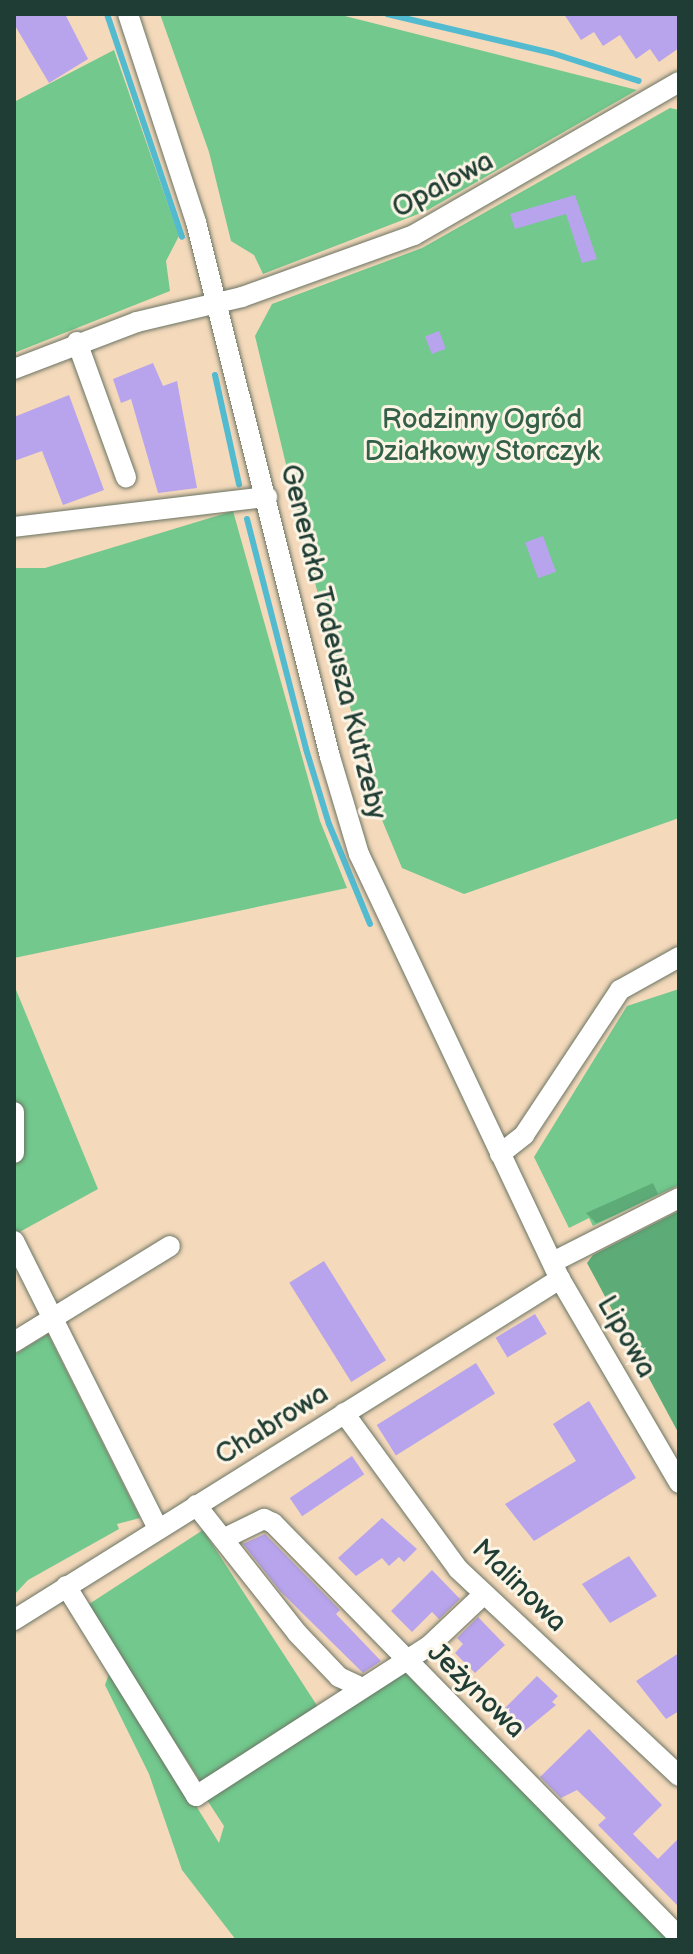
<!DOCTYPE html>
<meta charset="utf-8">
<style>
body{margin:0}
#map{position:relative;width:693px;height:1954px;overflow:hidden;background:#f4d9bb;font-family:"Balsamiq Sans",sans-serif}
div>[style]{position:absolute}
.green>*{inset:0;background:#72c88d;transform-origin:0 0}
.forest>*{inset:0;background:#5dac78}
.stream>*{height:6px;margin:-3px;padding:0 3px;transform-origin:3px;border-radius:3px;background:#53bbd0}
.building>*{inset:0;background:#b8a4ec;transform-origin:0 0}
.roads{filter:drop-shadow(0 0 2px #6a7463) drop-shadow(0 0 2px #6a7463)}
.minor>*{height:20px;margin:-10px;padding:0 10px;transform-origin:10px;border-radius:10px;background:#fff}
span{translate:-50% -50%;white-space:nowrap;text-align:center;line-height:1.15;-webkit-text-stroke:6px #fcf5e5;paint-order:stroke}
.street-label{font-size:28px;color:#1f3d34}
.park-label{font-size:28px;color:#34604a}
.frame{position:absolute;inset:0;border:16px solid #1f3d34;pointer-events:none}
</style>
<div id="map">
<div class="green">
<div style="clip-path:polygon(160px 14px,337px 14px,637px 90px,426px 211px,263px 274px,254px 255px,231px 241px,209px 152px)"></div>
<div style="clip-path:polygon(114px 50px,179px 236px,166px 261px,170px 291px,14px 353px,14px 102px)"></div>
<div style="clip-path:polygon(670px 108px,679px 110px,679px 818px,464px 894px,402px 868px,382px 820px,313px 576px,255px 336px,272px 304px,422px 248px)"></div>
<div style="clip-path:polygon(233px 511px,320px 821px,347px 888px,14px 958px,14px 568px,45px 568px)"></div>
<div style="clip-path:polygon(14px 985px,98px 1189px,14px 1235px)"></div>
<div style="clip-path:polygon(679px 989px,679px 1185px,593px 1226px,589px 1218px,569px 1228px,534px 1157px,627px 1006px)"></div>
<div style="clip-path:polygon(48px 1334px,140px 1518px,117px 1524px,119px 1529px,28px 1580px,14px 1595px,14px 1355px)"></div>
<div style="left:203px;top:1530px;width:212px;height:139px;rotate:57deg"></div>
<div style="clip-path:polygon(111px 1668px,219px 1843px,224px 1826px,207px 1800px,400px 1672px,413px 1674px,673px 1940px,236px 1940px,182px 1870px,149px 1774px,105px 1685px)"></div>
</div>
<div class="forest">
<div style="clip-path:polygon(653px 1183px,658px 1194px,613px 1216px,596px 1223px,586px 1213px)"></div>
<div style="clip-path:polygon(679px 1211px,679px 1434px,587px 1263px,593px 1255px)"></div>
</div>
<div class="stream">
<div style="left:107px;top:14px;width:235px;rotate:71.4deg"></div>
<div style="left:387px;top:14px;width:170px;rotate:13.3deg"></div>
<div style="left:552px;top:53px;width:91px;rotate:17.8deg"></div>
<div style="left:215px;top:375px;width:112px;rotate:77.6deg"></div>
<div style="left:247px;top:519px;width:237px;rotate:75.6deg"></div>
<div style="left:306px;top:749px;width:78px;rotate:73deg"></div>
<div style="left:329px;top:824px;width:108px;rotate:67.7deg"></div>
</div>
<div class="building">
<div style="clip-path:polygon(14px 14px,65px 14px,88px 59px,49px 83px,14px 24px)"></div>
<div style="clip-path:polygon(564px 14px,679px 14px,679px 48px,659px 62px,650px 49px,636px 59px,620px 35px,603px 46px,594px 32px,581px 40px)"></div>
<div style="clip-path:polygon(575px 195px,597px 259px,582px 263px,566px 214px,515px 229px,510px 214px)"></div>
<div style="left:439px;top:331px;width:19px;height:15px;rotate:69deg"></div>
<div style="clip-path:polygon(153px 363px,163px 386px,177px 381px,197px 488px,158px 493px,131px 399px,121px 403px,113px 379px)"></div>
<div style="clip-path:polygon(69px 395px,104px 490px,63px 505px,42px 451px,14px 461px,14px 417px)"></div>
<div style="left:543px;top:536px;width:38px;height:19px;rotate:70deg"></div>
<div style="left:324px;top:1261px;width:117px;height:41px;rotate:58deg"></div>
<div style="left:535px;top:1314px;width:23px;height:46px;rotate:59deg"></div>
<div style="left:476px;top:1363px;width:36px;height:117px;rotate:58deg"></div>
<div style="clip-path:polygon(589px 1401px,636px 1478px,534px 1541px,505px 1504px,576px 1461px,553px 1424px)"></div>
<div style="left:352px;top:1456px;width:22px;height:75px;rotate:56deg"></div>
<div style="clip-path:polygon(382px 1518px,417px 1549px,404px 1562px,399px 1557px,389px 1566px,382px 1558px,356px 1576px,338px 1558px)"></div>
<div style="clip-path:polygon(265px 1534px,340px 1610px,336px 1614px,381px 1661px,363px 1673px,280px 1591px,243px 1544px)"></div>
<div style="clip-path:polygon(629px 1556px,657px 1596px,610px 1623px,582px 1584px)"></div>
<div style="clip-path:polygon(432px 1570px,460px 1599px,439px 1619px,432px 1612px,412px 1632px,391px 1611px)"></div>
<div style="clip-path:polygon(478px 1617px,505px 1645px,475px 1673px,455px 1653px,463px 1644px,457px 1638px)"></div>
<div style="clip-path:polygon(679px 1653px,679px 1711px,666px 1719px,636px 1681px)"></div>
<div style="clip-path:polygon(537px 1676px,558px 1696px,552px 1702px,556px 1705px,516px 1738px,495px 1718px)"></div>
<div style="clip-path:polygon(589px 1729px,662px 1805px,633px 1834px,658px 1859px,679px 1838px,679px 1907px,598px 1825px,606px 1818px,577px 1790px,561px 1798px,540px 1777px)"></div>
</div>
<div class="roads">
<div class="minor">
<div style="left:128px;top:14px;width:219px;rotate:71.9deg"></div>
<div style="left:196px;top:222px;width:552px;rotate:75.94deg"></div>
<div style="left:330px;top:757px;width:101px;rotate:73.4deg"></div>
<div style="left:359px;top:854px;width:470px;rotate:64.7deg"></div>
<div style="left:560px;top:1279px;width:236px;rotate:59.7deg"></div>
<div style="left:77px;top:342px;width:144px;rotate:70.1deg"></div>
<div style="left:14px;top:369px;width:132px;rotate:-20.9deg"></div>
<div style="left:137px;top:322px;width:108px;rotate:-13.4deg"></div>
<div style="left:242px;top:297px;width:183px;rotate:-19.8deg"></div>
<div style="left:414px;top:235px;width:306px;rotate:-30deg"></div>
<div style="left:14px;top:527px;width:255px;rotate:-6.8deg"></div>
<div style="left:14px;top:1112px;width:41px;rotate:90deg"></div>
<div style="left:500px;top:1154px;width:31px;rotate:-38deg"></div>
<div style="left:524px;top:1135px;width:174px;rotate:-56.5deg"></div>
<div style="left:620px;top:990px;width:68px;rotate:-29.2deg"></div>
<div style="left:14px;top:1241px;width:322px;rotate:63.4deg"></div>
<div style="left:553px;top:1262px;width:141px;rotate:-26.9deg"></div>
<div style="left:14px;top:1342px;width:183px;rotate:-31.6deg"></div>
<div style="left:344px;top:1413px;width:193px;rotate:53.8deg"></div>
<div style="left:458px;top:1569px;width:303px;rotate:43.1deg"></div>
<div style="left:196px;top:1505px;width:163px;rotate:51.7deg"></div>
<div style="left:297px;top:1633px;width:61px;rotate:46.3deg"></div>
<div style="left:339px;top:1677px;width:26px;rotate:25deg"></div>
<div style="left:223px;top:1539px;width:46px;rotate:-26deg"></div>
<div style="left:264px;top:1519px;width:10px;rotate:24deg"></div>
<div style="left:273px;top:1523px;width:580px;rotate:45.56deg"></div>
<div style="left:66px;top:1586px;width:247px;rotate:58.2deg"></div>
<div style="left:196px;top:1796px;width:278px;rotate:-32.8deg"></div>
<div style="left:430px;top:1645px;width:74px;rotate:-43.4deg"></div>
<div style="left:14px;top:1620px;width:644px;rotate:-31.99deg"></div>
</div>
</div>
<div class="street-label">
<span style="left:443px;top:185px;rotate:-28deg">Opalowa</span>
<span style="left:333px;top:642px;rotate:76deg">Generała Tadeusza Kutrzeby</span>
<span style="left:626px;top:1337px;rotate:60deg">Lipowa</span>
<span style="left:272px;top:1425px;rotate:-32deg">Chabrowa</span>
<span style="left:519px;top:1586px;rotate:44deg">Malinowa</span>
<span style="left:476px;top:1691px;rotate:44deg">Jeżynowa</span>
</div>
<div class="park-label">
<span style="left:482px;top:436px">Rodzinny Ogród<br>Działkowy Storczyk</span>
</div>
<div class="frame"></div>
</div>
